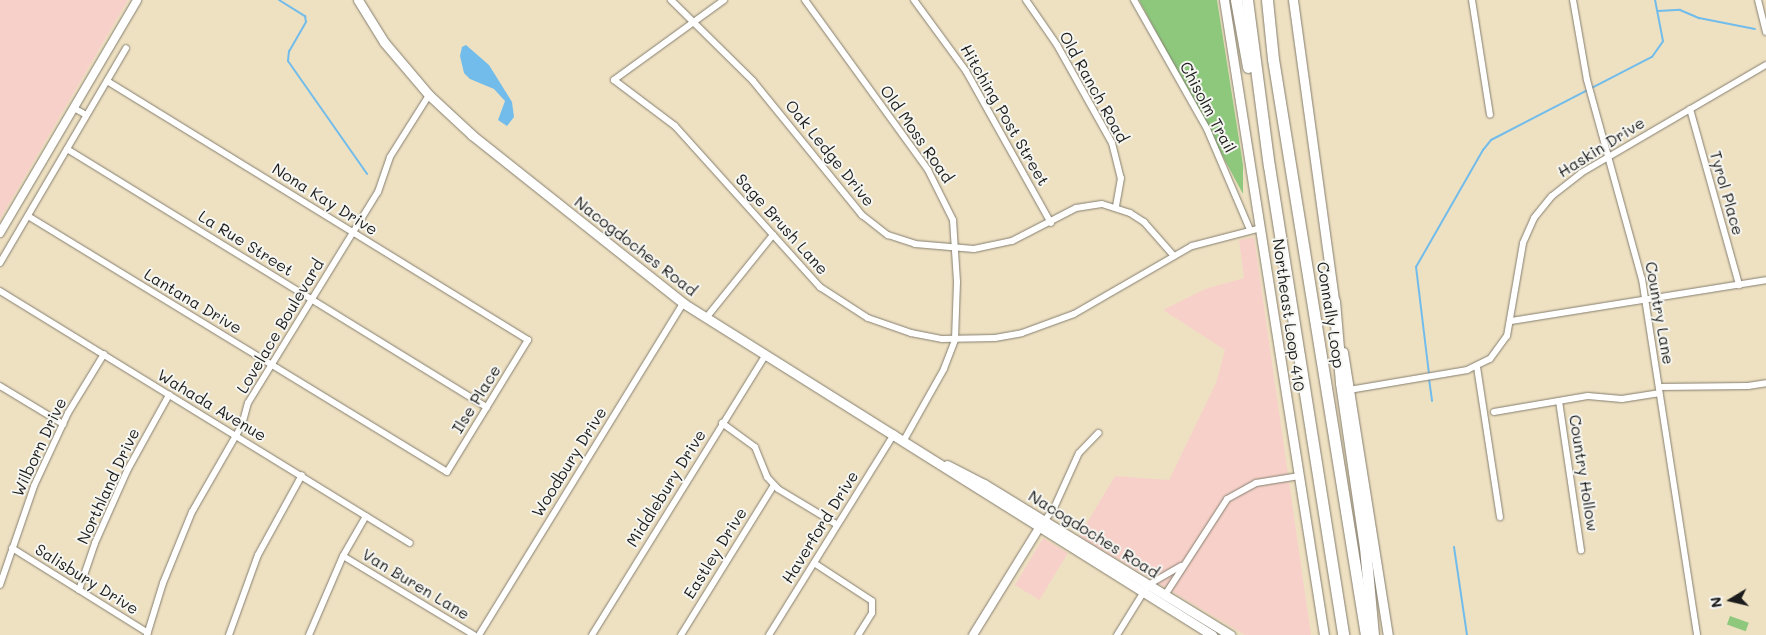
<!DOCTYPE html>
<style>
body{margin:0}
#map{position:relative;width:1766px;height:635px;overflow:hidden;background:#eee1c2;font-family:Mali,sans-serif}
div>[style]{position:absolute}
.built>*{inset:0;background:#f7d1c9;transform-origin:0 0}
.green>*{inset:0;background:#8dc87d;transform-origin:0 0}
.water>*{inset:0;background:#72bceb}
.stream>*{height:2px;margin:-1px;padding:0 1px;transform-origin:1px;border-radius:1px;background:#72bceb}
.roads{filter:drop-shadow(0 0 1px #857e6f) drop-shadow(0 0 1px #857e6f)}
.minor>*{height:6px;margin:-3px;padding:0 3px;transform-origin:3px;border-radius:3px;background:#fff}
.tertiary>*{height:8px;margin:-4px;padding:0 4px;transform-origin:4px;border-radius:4px;background:#fff}
.secondary>*{height:9px;margin:-4.5px;padding:0 4.5px;transform-origin:4.5px;border-radius:4.5px;background:#fff}
.motorway>*{height:11px;margin:-5.5px;padding:0 5.5px;transform-origin:5.5px;border-radius:5.5px;background:#fff}
span{translate:-50% -50%;white-space:nowrap;text-align:center;line-height:1.15;-webkit-text-stroke:4px #f6f6f2;paint-order:stroke}
.street-label{font-size:16px;color:#1c1c1c}
.north{position:absolute;left:1706px;top:575px;width:50px;height:50px;-webkit-text-stroke:4px #f6f6f2;paint-order:stroke;rotate:261deg;font-size:14px;font-weight:700;line-height:20px;text-align:center;color:#1c1c1c}
.north::after{content:'';display:block;margin:auto;width:18px;height:22px;background:#1c1c1c;clip-path:polygon(50% 0,100% 100%,50% 72%,0 100%)}
</style>
<div id="map">
<div class="built">
<div style="clip-path:polygon(0 0,128px 0,0 219px)"></div>
<div style="clip-path:polygon(1254px 237px,1311px 635px,1245px 635px,1079px 536px,1115px 476px,1169px 480px,1216px 383px,1225px 350px,1163px 310px,1205px 289px,1244px 278px,1239px 240px)"></div>
<div style="left:1043px;top:538px;width:29px;height:55px;rotate:31deg"></div>
</div>
<div class="green">
<div style="clip-path:polygon(1139px 0,1217px 0,1243px 165px,1243px 194px)"></div>
<div style="left:1730px;top:616px;width:20px;height:9px;rotate:20deg"></div>
</div>
<div class="water">
<div style="clip-path:polygon(466px 45px,489px 65px,512px 102px,514px 117px,507px 126px,498px 120px,505px 101px,494px 89px,470px 79px,464px 73px,460px 56px,462px 47px)"></div>
</div>
<div class="stream">
<div style="left:279px;top:0;width:31px;rotate:32deg"></div>
<div style="left:305px;top:16px;width:6px;rotate:81deg"></div>
<div style="left:306px;top:22px;width:34px;rotate:120deg"></div>
<div style="left:289px;top:51px;width:10px;rotate:96deg"></div>
<div style="left:288px;top:61px;width:138px;rotate:55deg"></div>
<div style="left:1658px;top:11px;width:22px;rotate:-3deg"></div>
<div style="left:1680px;top:10px;width:21px;rotate:23deg"></div>
<div style="left:1699px;top:18px;width:57px;rotate:11.1deg"></div>
<div style="left:1429px;top:374px;width:108px;rotate:-96.9deg"></div>
<div style="left:1416px;top:267px;width:135px;rotate:-60.2deg"></div>
<div style="left:1483px;top:150px;width:13px;rotate:-51deg"></div>
<div style="left:1491px;top:140px;width:181px;rotate:-27.3deg"></div>
<div style="left:1652px;top:57px;width:19px;rotate:-55deg"></div>
<div style="left:1663px;top:41px;width:42px;rotate:-101deg"></div>
<div style="left:1429px;top:379px;width:22px;rotate:82deg"></div>
<div style="left:1454px;top:547px;width:89px;rotate:81.6deg"></div>
</div>
<div class="roads">
<div class="minor">
<div style="left:671px;top:0;width:115px;rotate:44.6deg"></div>
<div style="left:753px;top:81px;width:173px;rotate:50.9deg"></div>
<div style="left:862px;top:215px;width:33px;rotate:38deg"></div>
<div style="left:888px;top:235px;width:28px;rotate:18deg"></div>
<div style="left:915px;top:244px;width:59px;rotate:4.8deg"></div>
<div style="left:974px;top:249px;width:39px;rotate:-12deg"></div>
<div style="left:1012px;top:241px;width:72px;rotate:-27.3deg"></div>
<div style="left:1076px;top:208px;width:26px;rotate:-9deg"></div>
<div style="left:1102px;top:204px;width:29px;rotate:18deg"></div>
<div style="left:1130px;top:213px;width:17px;rotate:33deg"></div>
<div style="left:1144px;top:222px;width:44px;rotate:48.7deg"></div>
<div style="left:724px;top:0;width:136px;rotate:144deg"></div>
<div style="left:614px;top:80px;width:76px;rotate:37deg"></div>
<div style="left:675px;top:126px;width:217px;rotate:48deg"></div>
<div style="left:820px;top:287px;width:57px;rotate:32.9deg"></div>
<div style="left:868px;top:318px;width:46px;rotate:19.2deg"></div>
<div style="left:911px;top:333px;width:32px;rotate:11deg"></div>
<div style="left:942px;top:339px;width:53px;rotate:-1.1deg"></div>
<div style="left:995px;top:338px;width:27px;rotate:-10deg"></div>
<div style="left:1022px;top:333px;width:55px;rotate:-20.1deg"></div>
<div style="left:1074px;top:314px;width:136px;rotate:-30deg"></div>
<div style="left:1192px;top:246px;width:71px;rotate:-14.6deg"></div>
<div style="left:805px;top:0;width:210px;rotate:54.1deg"></div>
<div style="left:928px;top:170px;width:56px;rotate:63.4deg"></div>
<div style="left:953px;top:220px;width:62px;rotate:86.3deg"></div>
<div style="left:957px;top:282px;width:58px;rotate:92deg"></div>
<div style="left:955px;top:340px;width:31px;rotate:111deg"></div>
<div style="left:944px;top:369px;width:81px;rotate:119.4deg"></div>
<div style="left:914px;top:0;width:88px;rotate:53.8deg"></div>
<div style="left:966px;top:71px;width:174px;rotate:60.8deg"></div>
<div style="left:1026px;top:0;width:55px;rotate:55.4deg"></div>
<div style="left:1057px;top:45px;width:112px;rotate:60.7deg"></div>
<div style="left:1112px;top:143px;width:36px;rotate:76deg"></div>
<div style="left:1121px;top:178px;width:29px;rotate:100deg"></div>
<div style="left:1134px;top:0;width:148px;rotate:60.5deg"></div>
<div style="left:1207px;top:129px;width:110px;rotate:66.9deg"></div>
<div style="left:1472px;top:0;width:116px;rotate:81.1deg"></div>
<div style="left:1573px;top:0;width:81px;rotate:80.1deg"></div>
<div style="left:1587px;top:80px;width:206px;rotate:74.6deg"></div>
<div style="left:1642px;top:279px;width:360px;rotate:81.2deg"></div>
<div style="left:1758px;top:0;width:33px;rotate:76deg"></div>
<div style="left:74px;top:108px;width:14px;rotate:30deg"></div>
<div style="left:1690px;top:109px;width:183px;rotate:74.4deg"></div>
<div style="left:67px;top:149px;width:493px;rotate:31.6deg"></div>
<div style="left:28px;top:216px;width:491px;rotate:31.4deg"></div>
<div style="left:447px;top:472px;width:155px;rotate:-58.5deg"></div>
<div style="left:528px;top:340px;width:494px;rotate:-148.4deg"></div>
<div style="left:0;top:263px;width:249px;rotate:-59.6deg"></div>
<div style="left:0;top:291px;width:481px;rotate:31.6deg"></div>
<div style="left:706px;top:318px;width:107px;rotate:-51.1deg"></div>
<div style="left:1511px;top:321px;width:258px;rotate:-9.1deg"></div>
<div style="left:1477px;top:367px;width:152px;rotate:81.3deg"></div>
<div style="left:0;top:386px;width:74px;rotate:31.1deg"></div>
<div style="left:1659px;top:387px;width:89px;rotate:-0.6deg"></div>
<div style="left:1748px;top:386px;width:18px;rotate:-9deg"></div>
<div style="left:1349px;top:390px;width:120px;rotate:-9.6deg"></div>
<div style="left:1467px;top:370px;width:25px;rotate:-26deg"></div>
<div style="left:1490px;top:359px;width:29px;rotate:-54deg"></div>
<div style="left:1507px;top:336px;width:94px;rotate:-80.2deg"></div>
<div style="left:1523px;top:243px;width:27px;rotate:-66deg"></div>
<div style="left:1534px;top:218px;width:28px;rotate:-51deg"></div>
<div style="left:1552px;top:196px;width:37px;rotate:-38deg"></div>
<div style="left:1581px;top:173px;width:214px;rotate:-30.3deg"></div>
<div style="left:1559px;top:401px;width:151px;rotate:81.6deg"></div>
<div style="left:1494px;top:412px;width:95px;rotate:-9.7deg"></div>
<div style="left:1588px;top:396px;width:34px;rotate:5deg"></div>
<div style="left:1622px;top:399px;width:37px;rotate:-9deg"></div>
<div style="left:722px;top:423px;width:41px;rotate:36deg"></div>
<div style="left:755px;top:447px;width:32px;rotate:68deg"></div>
<div style="left:767px;top:477px;width:16px;rotate:47deg"></div>
<div style="left:778px;top:489px;width:68px;rotate:31.1deg"></div>
<div style="left:1042px;top:524px;width:20px;rotate:-53deg"></div>
<div style="left:1054px;top:508px;width:60px;rotate:-65.6deg"></div>
<div style="left:1079px;top:453px;width:28px;rotate:-46deg"></div>
<div style="left:12px;top:548px;width:160px;rotate:32deg"></div>
<div style="left:343px;top:556px;width:153px;rotate:31.1deg"></div>
<div style="left:814px;top:563px;width:69px;rotate:33.2deg"></div>
<div style="left:872px;top:601px;width:12px;rotate:90deg"></div>
<div style="left:872px;top:613px;width:26px;rotate:122deg"></div>
<div style="left:0;top:585px;width:105px;rotate:-71deg"></div>
<div style="left:34px;top:486px;width:81px;rotate:-65deg"></div>
<div style="left:68px;top:413px;width:69px;rotate:-58.6deg"></div>
<div style="left:79px;top:590px;width:50px;rotate:-71.2deg"></div>
<div style="left:95px;top:543px;width:81px;rotate:-66deg"></div>
<div style="left:128px;top:469px;width:85px;rotate:-61deg"></div>
<div style="left:1165px;top:595px;width:114px;rotate:-57.1deg"></div>
<div style="left:1227px;top:499px;width:33px;rotate:-29deg"></div>
<div style="left:1256px;top:483px;width:44px;rotate:-9.2deg"></div>
<div style="left:147px;top:635px;width:54px;rotate:-72.9deg"></div>
<div style="left:163px;top:583px;width:77px;rotate:-67.8deg"></div>
<div style="left:192px;top:512px;width:100px;rotate:-60.1deg"></div>
<div style="left:242px;top:425px;width:23px;rotate:-75deg"></div>
<div style="left:248px;top:403px;width:248px;rotate:-58.4deg"></div>
<div style="left:378px;top:192px;width:37px;rotate:-71deg"></div>
<div style="left:390px;top:157px;width:73px;rotate:-57.8deg"></div>
<div style="left:229px;top:635px;width:85px;rotate:-70.1deg"></div>
<div style="left:258px;top:555px;width:91px;rotate:-61.2deg"></div>
<div style="left:309px;top:635px;width:86px;rotate:-66.7deg"></div>
<div style="left:343px;top:556px;width:46px;rotate:-60.1deg"></div>
<div style="left:479px;top:635px;width:390px;rotate:-58.4deg"></div>
<div style="left:592px;top:635px;width:328px;rotate:-58.2deg"></div>
<div style="left:681px;top:635px;width:176px;rotate:-58.2deg"></div>
<div style="left:769px;top:635px;width:237px;rotate:-58.1deg"></div>
<div style="left:1117px;top:635px;width:59px;rotate:-58.2deg"></div>
<div style="left:1148px;top:585px;width:38px;rotate:-30deg"></div>
</div>
<div class="tertiary">
<div style="left:0;top:233px;width:270px;rotate:-59.5deg"></div>
<div style="left:973px;top:635px;width:126px;rotate:-58.3deg"></div>
</div>
<div class="secondary">
<div style="left:358px;top:0;width:49px;rotate:58.2deg"></div>
<div style="left:384px;top:42px;width:70px;rotate:49.7deg"></div>
<div style="left:429px;top:95px;width:59px;rotate:42.9deg"></div>
<div style="left:472px;top:135px;width:270px;rotate:38.5deg"></div>
<div style="left:683px;top:303px;width:625px;rotate:32.11deg"></div>
<div style="left:1224px;top:0;width:643px;rotate:81.05deg"></div>
<div style="left:1293px;top:0;width:310px;rotate:82.2deg"></div>
<div style="left:1343px;top:352px;width:287px;rotate:81deg"></div>
<div style="left:947px;top:465px;width:42px;rotate:27.2deg"></div>
<div style="left:984px;top:484px;width:289px;rotate:31.5deg"></div>
</div>
<div class="motorway">
<div style="left:1236px;top:0;width:68px;rotate:79.8deg"></div>
<div style="left:1247px;top:0;width:167px;rotate:82.5deg"></div>
<div style="left:1269px;top:166px;width:475px;rotate:81deg"></div>
<div style="left:1267px;top:0;width:59px;rotate:84.2deg"></div>
<div style="left:1273px;top:59px;width:583px;rotate:80.83deg"></div>
<div style="left:1334px;top:301px;width:82px;rotate:85.1deg"></div>
<div style="left:1341px;top:383px;width:166px;rotate:81.7deg"></div>
<div style="left:1365px;top:547px;width:88px;rotate:84.8deg"></div>
</div>
</div>
<div class="street-label">
<span style="left:1094px;top:87px;rotate:61deg">Old Ranch Road</span>
<span style="left:1208px;top:107px;rotate:62deg">Chisolm Trail</span>
<span style="left:1005px;top:115px;rotate:60deg">Hitching Post Street</span>
<span style="left:917px;top:134px;rotate:55deg">Old Moss Road</span>
<span style="left:1601px;top:147px;rotate:-32deg">Haskin Drive</span>
<span style="left:830px;top:153px;rotate:51deg">Oak Ledge Drive</span>
<span style="left:1727px;top:193px;rotate:74deg">Tyrol Place</span>
<span style="left:325px;top:199px;rotate:32deg">Nona Kay Drive</span>
<span style="left:782px;top:224px;rotate:48deg">Sage Brush Lane</span>
<span style="left:246px;top:243px;rotate:32deg">La Rue Street</span>
<span style="left:636px;top:246px;rotate:38deg">Nacogdoches Road</span>
<span style="left:193px;top:301px;rotate:31deg">Lantana Drive</span>
<span style="left:1660px;top:313px;rotate:80deg">Country Lane</span>
<span style="left:1289px;top:315px;rotate:82deg">Northeast Loop 410</span>
<span style="left:1331px;top:315px;rotate:81deg">Connally Loop</span>
<span style="left:280px;top:326px;rotate:-59deg">Lovelace Boulevard</span>
<span style="left:476px;top:399px;rotate:-58deg">Ilse Place</span>
<span style="left:212px;top:405px;rotate:31deg">Wahada Avenue</span>
<span style="left:39px;top:447px;rotate:-65deg">Wilborn Drive</span>
<span style="left:569px;top:462px;rotate:-58deg">Woodbury Drive</span>
<span style="left:1584px;top:473px;rotate:81deg">Country Hollow</span>
<span style="left:108px;top:486px;rotate:-65deg">Northland Drive</span>
<span style="left:666px;top:488px;rotate:-58deg">Middlebury Drive</span>
<span style="left:820px;top:527px;rotate:-58deg">Haverford Drive</span>
<span style="left:1094px;top:534px;rotate:32deg">Nacogdoches Road</span>
<span style="left:715px;top:553px;rotate:-58deg">Eastley Drive</span>
<span style="left:87px;top:579px;rotate:32deg">Salisbury Drive</span>
<span style="left:416px;top:584px;rotate:31deg">Van Buren Lane</span>
</div>
<div class="north">N</div>
</div>
